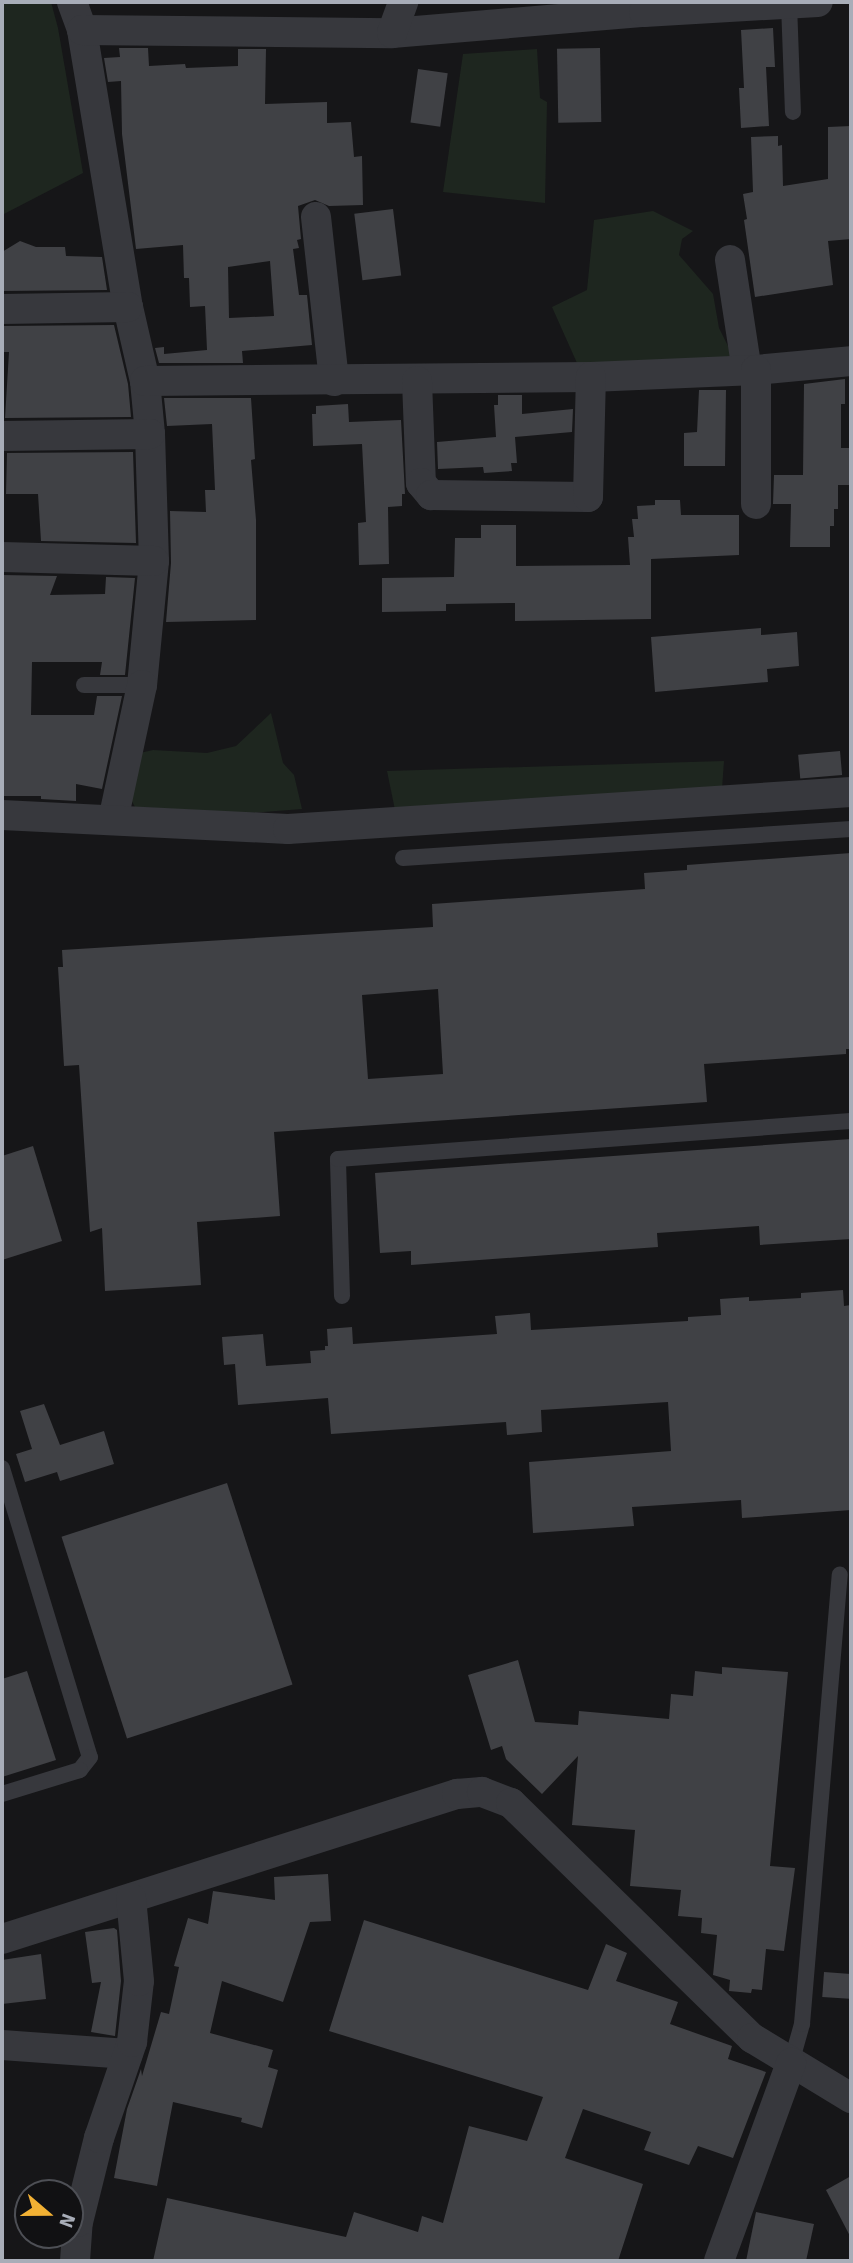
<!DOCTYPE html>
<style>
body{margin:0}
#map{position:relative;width:853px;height:2263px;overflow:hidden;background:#161618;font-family:Signika,sans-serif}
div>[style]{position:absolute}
.green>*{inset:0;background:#1e261f}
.building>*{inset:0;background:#404145;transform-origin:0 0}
.service>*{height:16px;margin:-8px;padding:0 8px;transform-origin:8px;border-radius:8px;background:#37383d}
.minor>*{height:30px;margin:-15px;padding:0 15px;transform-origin:15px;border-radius:15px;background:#37383d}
span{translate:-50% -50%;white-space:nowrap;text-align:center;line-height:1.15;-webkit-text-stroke:5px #111113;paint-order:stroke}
.frame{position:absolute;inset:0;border:4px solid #a8adb8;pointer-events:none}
.north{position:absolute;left:14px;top:2179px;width:70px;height:70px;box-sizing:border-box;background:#111113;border:2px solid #4d4f55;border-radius:50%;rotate:110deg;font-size:19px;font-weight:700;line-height:28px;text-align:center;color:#a8adb8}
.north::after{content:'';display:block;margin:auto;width:24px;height:32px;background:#f2b134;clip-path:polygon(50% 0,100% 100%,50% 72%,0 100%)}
</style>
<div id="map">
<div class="green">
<div style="clip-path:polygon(2px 2px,51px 2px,58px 28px,83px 173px,2px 215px)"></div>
<div style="clip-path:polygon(537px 49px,540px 98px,547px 102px,545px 203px,443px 192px,463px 54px)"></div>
<div style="clip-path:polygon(653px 211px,693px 231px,682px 239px,679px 255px,713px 294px,719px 328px,736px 362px,577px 363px,552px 307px,587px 290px,594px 220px)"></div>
<div style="clip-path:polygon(271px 713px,283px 763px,294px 775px,302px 809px,250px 813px,135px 807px,128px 794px,140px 753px,153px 750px,207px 753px,236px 746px)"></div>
<div style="clip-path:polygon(724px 761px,722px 789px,395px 810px,387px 771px)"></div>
</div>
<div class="building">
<div style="clip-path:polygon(773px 28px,775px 67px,766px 67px,769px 126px,741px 128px,739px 88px,744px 88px,741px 30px)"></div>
<div style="clip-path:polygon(evenodd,119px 48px,148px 48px,149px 66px,185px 64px,186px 68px,238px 66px,238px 49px,266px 49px,265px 104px,327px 102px,327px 123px,351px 122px,354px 157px,362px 156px,363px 205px,329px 206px,315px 200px,298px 206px,301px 239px,297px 240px,299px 248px,293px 249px,299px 295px,307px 295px,312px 345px,242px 351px,243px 363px,159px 363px,155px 348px,164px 347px,164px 354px,207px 350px,205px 306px,190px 307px,189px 278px,184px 278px,183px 245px,136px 249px,122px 134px,121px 81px,108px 82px,104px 58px,120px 57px,119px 48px,270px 261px,274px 316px,229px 318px,228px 267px,270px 261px)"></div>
<div style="left:600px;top:48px;width:74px;height:43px;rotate:89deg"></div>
<div style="left:418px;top:69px;width:30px;height:54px;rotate:8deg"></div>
<div style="clip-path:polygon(851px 126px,851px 239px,828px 241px,833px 285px,755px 297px,744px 220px,747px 219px,743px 194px,753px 192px,751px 137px,778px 136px,778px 146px,782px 145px,783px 186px,828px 179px,828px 127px)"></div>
<div style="left:393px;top:209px;width:67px;height:39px;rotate:83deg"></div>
<div style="clip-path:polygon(20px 241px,36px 247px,65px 247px,66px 256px,102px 257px,107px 290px,2px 291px,2px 252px)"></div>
<div style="clip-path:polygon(114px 325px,128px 384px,131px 417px,5px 418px,9px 352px,2px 352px,2px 326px)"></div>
<div style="clip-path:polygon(845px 379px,845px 404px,841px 404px,841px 448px,851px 448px,851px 485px,838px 485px,838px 509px,834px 509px,834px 526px,830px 526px,830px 547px,790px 547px,791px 504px,773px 504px,774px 475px,803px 475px,804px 384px)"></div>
<div style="clip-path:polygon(699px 390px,726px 390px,725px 466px,684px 466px,684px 433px,697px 432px)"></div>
<div style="clip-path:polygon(498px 395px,522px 395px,522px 414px,573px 409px,572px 432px,515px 437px,517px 463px,511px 463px,512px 471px,484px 473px,483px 467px,438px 469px,437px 442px,496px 437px,494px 405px,498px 405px)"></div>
<div style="clip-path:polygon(164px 398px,251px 398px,255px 459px,251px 460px,256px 520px,256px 620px,166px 622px,171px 563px,170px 511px,206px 512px,205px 490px,215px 490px,212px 424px,167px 426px)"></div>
<div style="clip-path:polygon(348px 404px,349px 422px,401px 420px,405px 494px,402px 494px,402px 506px,388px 507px,389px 564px,359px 565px,358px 523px,366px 522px,362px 444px,313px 446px,312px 414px,316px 414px,316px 406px)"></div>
<div style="clip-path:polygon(133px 452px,136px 543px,41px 541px,38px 494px,6px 494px,7px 453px)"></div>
<div style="clip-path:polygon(655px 500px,680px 500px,681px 515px,739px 515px,739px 555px,651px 559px,651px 619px,515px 621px,515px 603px,446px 604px,446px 611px,382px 612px,382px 578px,454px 577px,455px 538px,481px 538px,481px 525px,516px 525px,516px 566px,630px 565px,628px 537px,634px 537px,632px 519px,638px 519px,637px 506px,655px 505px)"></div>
<div style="clip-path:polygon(2px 575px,57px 576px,50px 595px,105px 594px,106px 577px,135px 578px,125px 675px,100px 675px,102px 662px,32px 662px,31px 715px,94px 715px,97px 696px,122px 696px,102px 789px,76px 784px,76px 801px,41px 799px,41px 796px,4px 796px,2px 792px)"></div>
<div style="clip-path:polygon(761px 628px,761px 635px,797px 632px,799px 666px,767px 669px,768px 682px,655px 692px,651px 637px)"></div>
<div style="left:840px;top:751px;width:24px;height:42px;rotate:85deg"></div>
<div style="clip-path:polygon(evenodd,851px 853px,851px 1049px,846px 1049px,846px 1054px,704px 1064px,707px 1102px,274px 1132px,280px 1216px,197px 1222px,201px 1285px,105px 1291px,102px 1228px,90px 1232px,79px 1065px,64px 1066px,58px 967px,63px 967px,62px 950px,433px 927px,432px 904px,645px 889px,644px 873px,687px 870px,687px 865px,851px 853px,438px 989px,443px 1074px,368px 1079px,362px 995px,438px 989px)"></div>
<div style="clip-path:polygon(851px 1139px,851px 1239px,760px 1245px,759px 1226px,657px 1233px,658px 1247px,411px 1265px,411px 1251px,380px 1253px,375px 1173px)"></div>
<div style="clip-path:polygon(33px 1146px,62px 1241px,2px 1260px,2px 1156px)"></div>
<div style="clip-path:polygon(843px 1290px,844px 1306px,851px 1305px,851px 1510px,742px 1518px,741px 1500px,632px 1507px,634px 1526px,533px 1533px,529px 1462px,671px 1451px,668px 1402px,541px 1410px,542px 1432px,507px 1435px,506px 1422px,331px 1434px,328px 1398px,238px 1405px,235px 1364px,224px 1365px,222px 1337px,263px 1334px,266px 1366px,311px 1363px,310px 1351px,325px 1350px,325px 1346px,328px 1346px,327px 1329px,352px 1327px,353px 1344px,497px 1334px,495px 1316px,530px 1313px,531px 1330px,688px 1321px,688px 1317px,721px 1315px,720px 1299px,749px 1297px,749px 1301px,801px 1298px,801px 1293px)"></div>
<div style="clip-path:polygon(44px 1404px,60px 1445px,104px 1431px,114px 1464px,60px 1481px,57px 1472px,25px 1482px,16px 1454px,32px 1449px,20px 1411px)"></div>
<div style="left:227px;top:1483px;width:212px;height:174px;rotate:72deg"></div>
<div style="clip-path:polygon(518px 1660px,535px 1722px,578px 1725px,579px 1711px,669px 1719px,671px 1694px,693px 1696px,695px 1671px,722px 1674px,722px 1667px,788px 1672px,770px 1866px,795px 1868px,784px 1951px,766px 1949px,762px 1990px,752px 1989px,751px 1993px,729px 1991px,730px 1980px,713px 1975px,717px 1935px,701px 1933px,702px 1918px,678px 1916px,681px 1890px,630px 1886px,635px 1830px,572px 1825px,578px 1756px,542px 1794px,506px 1759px,502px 1746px,491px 1750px,468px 1675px)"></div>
<div style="clip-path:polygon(27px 1671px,56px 1760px,2px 1777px,2px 1679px)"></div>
<div style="clip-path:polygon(328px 1874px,331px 1921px,310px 1922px,283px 2002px,222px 1981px,210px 2033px,273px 2050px,268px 2067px,278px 2070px,262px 2128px,241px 2122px,242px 2118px,173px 2102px,157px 2186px,114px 2178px,127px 2109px,141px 2069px,142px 2076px,161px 2012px,169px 2014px,179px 1967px,174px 1966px,188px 1918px,208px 1924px,213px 1891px,275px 1900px,274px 1877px)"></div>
<div style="clip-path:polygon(364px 1920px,588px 1990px,606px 1944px,627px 1953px,616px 1981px,678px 2002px,670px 2024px,732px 2046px,728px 2059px,766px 2072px,733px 2158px,698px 2146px,689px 2165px,644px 2150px,651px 2132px,583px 2109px,565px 2158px,643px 2184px,618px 2261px,153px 2261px,167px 2198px,346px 2237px,354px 2212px,418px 2232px,422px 2216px,443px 2223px,469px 2126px,527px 2141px,543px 2097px,329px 2031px)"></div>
<div style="clip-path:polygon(114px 1928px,117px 1930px,121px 1981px,115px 2036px,91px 2032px,101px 1982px,92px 1983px,85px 1932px)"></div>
<div style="clip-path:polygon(41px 1954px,46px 1999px,2px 2004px,2px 1960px)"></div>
<div style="left:824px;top:1972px;width:27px;height:25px;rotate:4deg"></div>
<div style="clip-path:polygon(851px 2176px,851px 2238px,826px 2190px)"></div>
<div style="clip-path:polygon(756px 2212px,814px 2224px,806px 2261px,746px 2261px)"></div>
</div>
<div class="service">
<div style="left:789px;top:4px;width:108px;rotate:87.9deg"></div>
<div style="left:84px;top:685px;width:58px"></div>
<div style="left:403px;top:858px;width:449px;rotate:-3.7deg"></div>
<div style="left:342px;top:1296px;width:137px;rotate:-91.7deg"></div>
<div style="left:338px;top:1159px;width:514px;rotate:-4.24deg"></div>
<div style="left:2px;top:1468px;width:302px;rotate:73.1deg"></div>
<div style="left:90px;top:1757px;width:16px;rotate:128deg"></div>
<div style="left:80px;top:1770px;width:82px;rotate:162.9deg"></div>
<div style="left:791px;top:2063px;width:41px;rotate:-74.2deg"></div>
<div style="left:802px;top:2024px;width:451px;rotate:-85.2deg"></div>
</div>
<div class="minor">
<div style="left:72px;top:2px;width:30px;rotate:70deg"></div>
<div style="left:82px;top:30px;width:281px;rotate:80.6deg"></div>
<div style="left:128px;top:307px;width:76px;rotate:77.1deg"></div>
<div style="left:145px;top:381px;width:53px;rotate:84.6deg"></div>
<div style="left:150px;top:434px;width:127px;rotate:88.2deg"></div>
<div style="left:154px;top:561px;width:125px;rotate:95.5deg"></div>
<div style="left:142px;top:685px;width:138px;rotate:102.1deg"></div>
<div style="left:82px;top:30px;width:310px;rotate:0.6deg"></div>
<div style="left:392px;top:33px;width:253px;rotate:-4.8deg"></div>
<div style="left:644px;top:12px;width:174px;rotate:-3.3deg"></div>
<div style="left:392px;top:33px;width:33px;rotate:-70deg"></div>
<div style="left:316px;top:217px;width:165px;rotate:83.7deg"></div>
<div style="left:730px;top:260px;width:112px;rotate:81.3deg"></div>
<div style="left:2px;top:309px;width:126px;rotate:-0.9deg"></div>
<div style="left:145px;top:381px;width:446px;rotate:-0.5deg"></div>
<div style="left:591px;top:377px;width:165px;rotate:-2.4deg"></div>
<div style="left:756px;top:370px;width:95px;rotate:-5.4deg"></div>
<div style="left:417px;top:381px;width:102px;rotate:87.8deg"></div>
<div style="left:421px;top:483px;width:16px;rotate:50deg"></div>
<div style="left:431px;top:495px;width:157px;rotate:0.7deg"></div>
<div style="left:588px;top:497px;width:120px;rotate:-88.6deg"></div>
<div style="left:2px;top:436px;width:148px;rotate:-0.8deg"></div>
<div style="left:756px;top:504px;width:134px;rotate:-90deg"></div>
<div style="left:2px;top:557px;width:152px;rotate:1.5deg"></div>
<div style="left:2px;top:815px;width:286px;rotate:2.8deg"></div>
<div style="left:288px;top:829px;width:564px;rotate:-3.76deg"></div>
<div style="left:2px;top:1939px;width:478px;rotate:-17.7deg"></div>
<div style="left:457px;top:1794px;width:25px;rotate:-5deg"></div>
<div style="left:482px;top:1792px;width:31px;rotate:21deg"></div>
<div style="left:511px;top:1803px;width:337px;rotate:44.3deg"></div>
<div style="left:752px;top:2038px;width:116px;rotate:31.2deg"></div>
<div style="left:2px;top:2045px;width:126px;rotate:4.1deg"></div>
<div style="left:75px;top:2261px;width:39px;rotate:-86deg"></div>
<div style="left:78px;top:2222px;width:87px;rotate:-76deg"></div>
<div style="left:99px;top:2138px;width:102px;rotate:-71deg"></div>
<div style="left:132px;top:2042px;width:61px;rotate:-83.5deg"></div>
<div style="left:139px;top:1981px;width:83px;rotate:-95.5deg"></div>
<div style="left:719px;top:2261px;width:211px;rotate:-70deg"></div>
</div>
<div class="frame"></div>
<div class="north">N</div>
</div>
